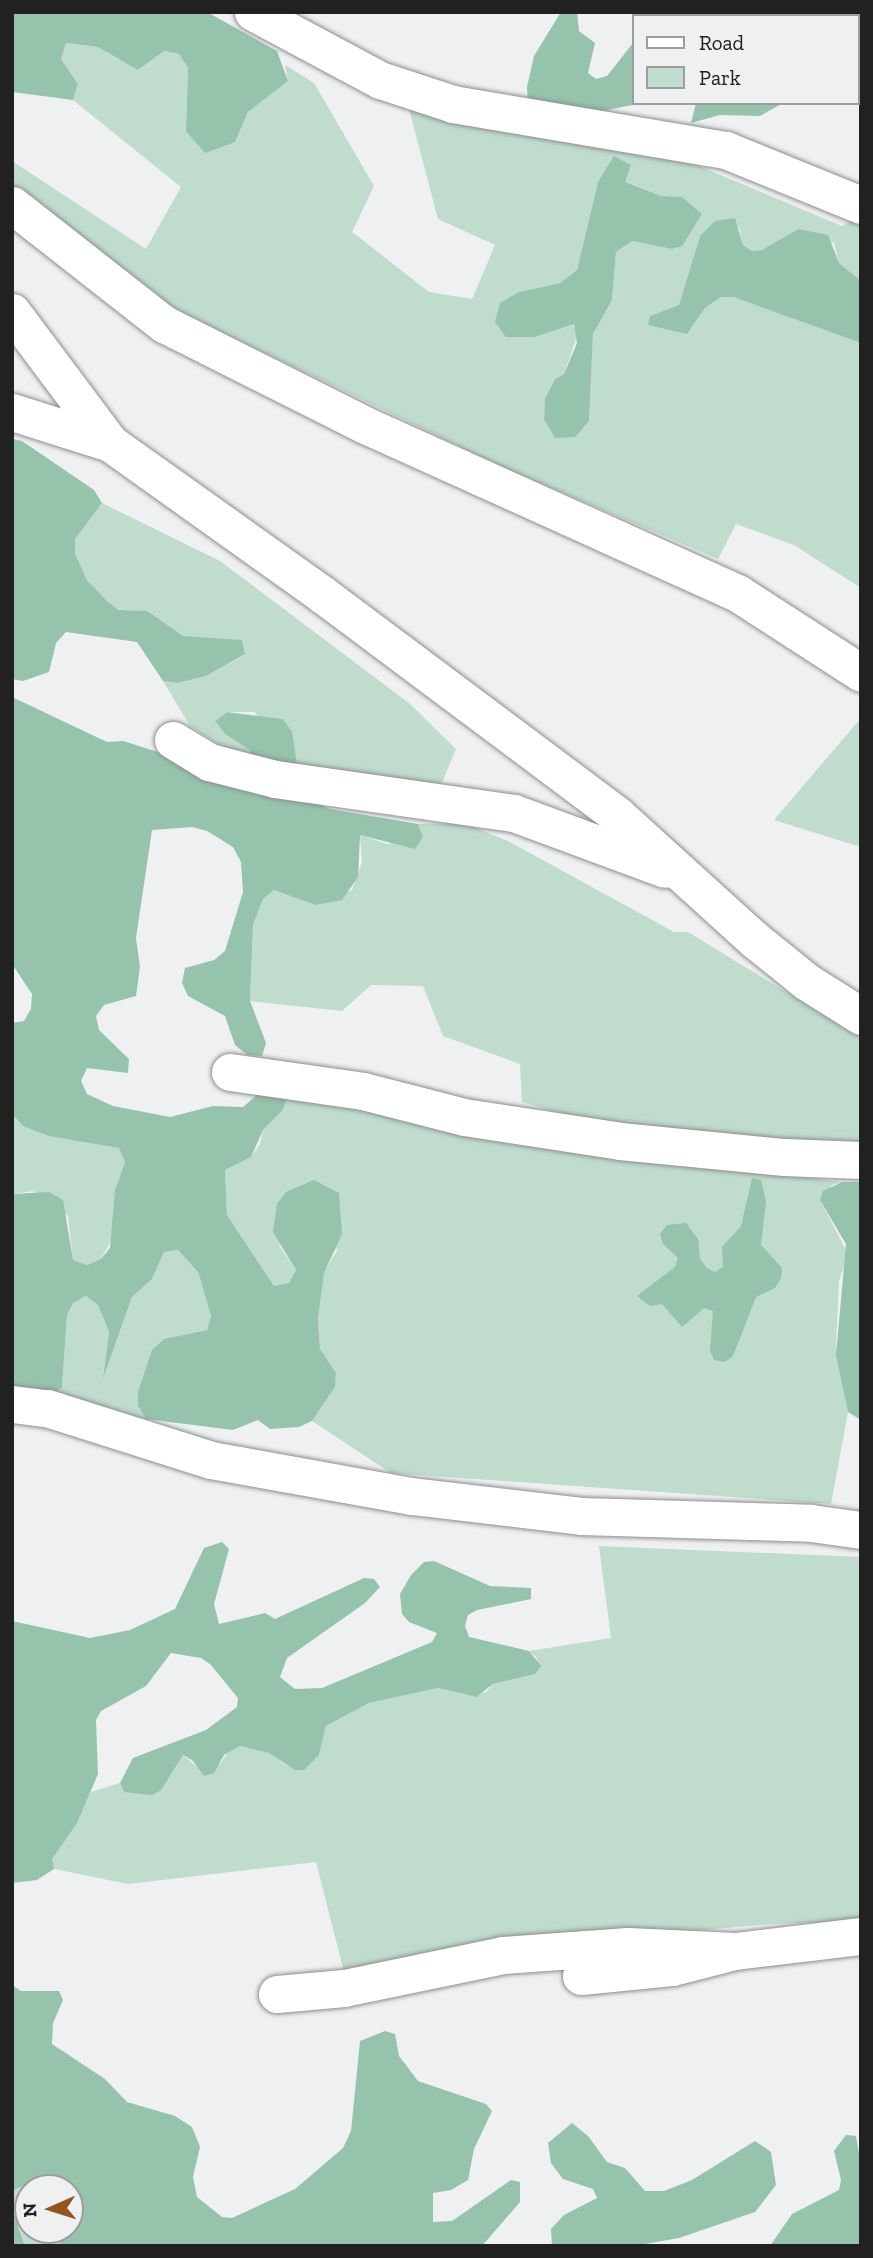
<!DOCTYPE html>
<style>
body{margin:0}
#map{position:relative;width:873px;height:2258px;overflow:hidden;background:#eff0f1;font-family:"Zilla Slab",serif}
div>[style]{position:absolute}
.green>*{inset:0;background:#bfdccd}
.forest>*{inset:0;background:#96c3ac}
.roads{filter:drop-shadow(0 0 2px #8e8e8f) drop-shadow(0 0 2px #8e8e8f)}
.minor>*{height:37px;margin:-18.5px;padding:0 18.5px;transform-origin:18.5px;border-radius:18.5px;background:#fff}
span{translate:-50% -50%;white-space:nowrap;text-align:center;line-height:1.15;-webkit-text-stroke:7px #eff0f1;paint-order:stroke}
.frame{position:absolute;inset:0;border:14px solid #212122;pointer-events:none}
.legend{position:absolute;left:632px;top:14px;width:228px;height:91px;box-sizing:border-box;background:#eff0f1;border:2px solid #9d9d9e;margin:0;padding:9px 12px;list-style:none;font-size:21px;color:#212122}
.legend li{display:flex;align-items:center;gap:14px;height:35px}
.legend b{width:35px;border:2px solid #9d9d9e}
.north{position:absolute;left:14px;top:2174px;width:70px;height:70px;box-sizing:border-box;background:#eff0f1;border:2px solid #9d9d9e;border-radius:50%;rotate:267deg;font-size:19px;font-weight:700;line-height:28px;text-align:center;color:#212122}
.north::after{content:'';display:block;margin:auto;width:24px;height:32px;background:#95551e;clip-path:polygon(50% 0,100% 100%,50% 72%,0 100%)}
</style>
<div id="map">
<div class="green">
<div style="clip-path:polygon(evenodd,66px 43px,98px 47px,138px 70px,164px 51px,179px 54px,188px 68px,186px 131px,235px 142px,248px 112px,288px 81px,285px 65px,314px 83px,374px 186px,352px 232px,429px 292px,472px 299px,495px 245px,438px 219px,409px 109px,622px 146px,699px 166px,842px 226px,861px 216px,861px 281px,839px 263px,834px 243px,798px 229px,762px 250px,751px 251px,743px 245px,739px 227px,700px 236px,679px 305px,650px 316px,687px 334px,705px 308px,721px 297px,733px 297px,861px 343px,861px 588px,794px 545px,736px 524px,718px 559px,505px 468px,173px 309px,12px 187px,12px 161px,146px 249px,181px 187px,73px 100px,78px 84px,61px 59px,66px 43px,598px 182px,625px 182px,661px 196px,682px 197px,701px 214px,681px 246px,672px 249px,632px 241px,616px 252px,612px 300px,593px 334px,589px 421px,544px 419px,545px 398px,555px 379px,564px 374px,578px 333px,573px 324px,535px 337px,519px 292px,560px 283px,577px 270px,598px 182px)"></div>
<div style="clip-path:polygon(102px 503px,220px 561px,410px 704px,456px 749px,435px 799px,298px 774px,255px 712px,227px 712px,215px 721px,225px 734px,250px 749px,249px 764px,190px 726px,163px 681px,178px 683px,206px 676px,244px 655px,242px 641px,182px 636px,147px 612px,117px 610px,107px 601px,87px 580px,75px 553px,75px 539px)"></div>
<div style="clip-path:polygon(861px 718px,861px 847px,774px 820px)"></div>
<div style="clip-path:polygon(463px 823px,508px 841px,674px 932px,688px 932px,861px 1038px,861px 1148px,594px 1123px,522px 1102px,520px 1064px,443px 1036px,423px 986px,371px 985px,342px 1011px,250px 1001px,253px 925px,263px 899px,274px 890px,315px 905px,352px 890px,362px 862px,360px 835px,387px 844px,423px 837px,418px 824px)"></div>
<div style="clip-path:polygon(281px 1087px,594px 1147px,841px 1182px,832px 1185px,820px 1200px,848px 1254px,839px 1281px,836px 1345px,848px 1412px,831px 1504px,391px 1473px,312px 1421px,335px 1387px,336px 1373px,320px 1350px,318px 1319px,324px 1272px,338px 1249px,279px 1245px,296px 1270px,289px 1283px,274px 1286px,227px 1215px,225px 1170px,251px 1157px,260px 1144px,263px 1130px,282px 1111px)"></div>
<div style="clip-path:polygon(12px 1114px,23px 1126px,48px 1136px,120px 1148px,125px 1162px,115px 1190px,115px 1233px,101px 1259px,87px 1265px,73px 1261px,68px 1216px,33px 1191px,12px 1194px)"></div>
<div style="clip-path:polygon(178px 1250px,198px 1272px,211px 1316px,207px 1330px,164px 1339px,138px 1406px,146px 1419px,50px 1395px,62px 1388px,67px 1315px,73px 1303px,86px 1296px,98px 1305px,109px 1332px,103px 1376px,132px 1297px,152px 1279px,164px 1252px)"></div>
<div style="clip-path:polygon(599px 1546px,861px 1557px,861px 1921px,770px 1924px,556px 1943px,346px 1980px,316px 1862px,128px 1884px,54px 1869px,51px 1859px,91px 1792px,120px 1783px,124px 1792px,166px 1781px,183px 1755px,198px 1768px,220px 1764px,231px 1748px,240px 1746px,270px 1753px,286px 1765px,304px 1770px,319px 1755px,326px 1726px,369px 1703px,438px 1688px,465px 1695px,486px 1692px,493px 1684px,535px 1674px,537px 1658px,529px 1651px,611px 1638px)"></div>
<div style="clip-path:polygon(32px 2182px,42px 2188px,28px 2188px,28px 2230px,57px 2230px,60px 2246px,25px 2246px,12px 2201px,14px 2190px)"></div>
</div>
<div class="forest">
<div style="clip-path:polygon(12px 12px,207px 12px,277px 51px,288px 81px,248px 112px,235px 142px,205px 153px,186px 131px,188px 68px,179px 54px,164px 51px,138px 70px,98px 47px,66px 43px,61px 59px,78px 84px,73px 100px,12px 92px)"></div>
<div style="clip-path:polygon(561px 12px,577px 12px,579px 31px,595px 43px,588px 73px,596px 79px,607px 76px,633px 43px,633px 103px,643px 103px,576px 116px,528px 107px,527px 87px,534px 56px)"></div>
<div style="clip-path:polygon(721px 12px,861px 12px,861px 62px,857px 65px,857px 16px)"></div>
<div style="clip-path:polygon(696px 103px,783px 103px,760px 116px,720px 115px,691px 123px)"></div>
<div style="clip-path:polygon(614px 156px,631px 165px,625px 182px,661px 196px,682px 197px,702px 214px,682px 246px,672px 249px,632px 241px,616px 252px,612px 300px,593px 334px,589px 421px,575px 437px,555px 438px,544px 419px,545px 398px,555px 379px,564px 374px,577px 343px,574px 324px,535px 337px,506px 337px,495px 322px,500px 303px,519px 292px,560px 283px,577px 270px,598px 182px)"></div>
<div style="clip-path:polygon(735px 218px,743px 245px,752px 251px,762px 250px,798px 229px,828px 235px,839px 263px,861px 281px,861px 343px,733px 297px,721px 297px,705px 308px,687px 334px,648px 325px,650px 316px,679px 305px,700px 236px,715px 221px)"></div>
<div style="clip-path:polygon(12px 439px,22px 441px,94px 490px,102px 503px,75px 539px,75px 553px,87px 580px,107px 601px,118px 610px,147px 611px,183px 636px,242px 640px,245px 654px,206px 676px,178px 683px,163px 681px,137px 642px,66px 632px,56px 643px,49px 672px,23px 681px,12px 679px)"></div>
<div style="clip-path:polygon(12px 697px,107px 742px,123px 741px,174px 757px,249px 764px,250px 750px,225px 734px,215px 721px,227px 712px,283px 719px,292px 732px,302px 797px,330px 809px,418px 824px,423px 837px,415px 849px,360px 835px,358px 877px,342px 900px,315px 905px,274px 890px,263px 899px,253px 925px,250px 1001px,266px 1043px,262px 1056px,247px 1055px,235px 1045px,225px 1016px,188px 996px,182px 983px,185px 968px,214px 960px,225px 951px,243px 892px,241px 862px,233px 847px,207px 831px,192px 827px,152px 830px,136px 938px,140px 967px,136px 996px,104px 1005px,96px 1016px,99px 1030px,129px 1059px,128px 1073px,87px 1068px,81px 1081px,87px 1094px,113px 1106px,170px 1117px,213px 1106px,243px 1107px,267px 1086px,281px 1087px,287px 1099px,282px 1111px,263px 1130px,251px 1157px,225px 1170px,227px 1215px,274px 1286px,289px 1283px,296px 1270px,273px 1232px,277px 1204px,286px 1192px,314px 1180px,339px 1193px,342px 1234px,324px 1273px,318px 1319px,320px 1349px,336px 1373px,335px 1387px,312px 1421px,299px 1427px,270px 1429px,258px 1420px,233px 1430px,146px 1419px,138px 1406px,138px 1392px,152px 1350px,164px 1339px,207px 1330px,211px 1316px,198px 1272px,178px 1250px,164px 1252px,152px 1279px,132px 1297px,103px 1378px,109px 1332px,98px 1305px,86px 1296px,73px 1303px,67px 1315px,62px 1388px,50px 1395px,12px 1394px,12px 1194px,49px 1192px,63px 1200px,73px 1260px,87px 1265px,101px 1259px,110px 1248px,115px 1190px,125px 1162px,119px 1148px,48px 1136px,23px 1126px,12px 1114px,12px 1023px,24px 1021px,31px 1009px,32px 994px,12px 964px)"></div>
<div style="clip-path:polygon(752px 1178px,761px 1180px,766px 1201px,761px 1245px,782px 1268px,781px 1278px,775px 1288px,756px 1297px,733px 1356px,725px 1362px,714px 1360px,710px 1351px,713px 1311px,704px 1308px,682px 1327px,662px 1304px,650px 1306px,637px 1296px,675px 1267px,678px 1258px,663px 1244px,660px 1234px,667px 1225px,686px 1223px,698px 1239px,700px 1259px,707px 1268px,715px 1272px,723px 1267px,722px 1247px,741px 1226px)"></div>
<div style="clip-path:polygon(842px 1182px,861px 1182px,861px 1420px,848px 1412px,836px 1355px,846px 1244px,820px 1200px,823px 1191px)"></div>
<div style="clip-path:polygon(222px 1542px,229px 1549px,214px 1604px,219px 1624px,265px 1613px,275px 1619px,364px 1578px,374px 1579px,380px 1587px,365px 1603px,287px 1658px,280px 1677px,295px 1689px,322px 1688px,432px 1642px,437px 1633px,409px 1622px,402px 1614px,400px 1594px,411px 1575px,424px 1562px,434px 1561px,490px 1586px,531px 1588px,531px 1599px,477px 1610px,468px 1615px,465px 1626px,469px 1637px,529px 1651px,541px 1666px,535px 1674px,493px 1684px,476px 1697px,438px 1688px,369px 1703px,326px 1726px,319px 1755px,304px 1770px,295px 1770px,269px 1753px,240px 1746px,224px 1755px,214px 1773px,204px 1776px,192px 1760px,183px 1755px,161px 1790px,152px 1795px,124px 1792px,120px 1783px,133px 1758px,206px 1730px,237px 1707px,238px 1698px,210px 1664px,201px 1658px,171px 1653px,146px 1686px,101px 1711px,96px 1720px,98px 1774px,77px 1823px,52px 1859px,54px 1869px,37px 1880px,12px 1883px,12px 1621px,90px 1638px,130px 1630px,175px 1609px,204px 1548px)"></div>
<div style="clip-path:polygon(12px 1985px,21px 1991px,59px 1991px,63px 2000px,53px 2023px,52px 2044px,105px 2079px,127px 2102px,175px 2116px,192px 2127px,200px 2147px,193px 2177px,197px 2197px,222px 2217px,232px 2218px,295px 2189px,343px 2148px,351px 2131px,360px 2041px,385px 2031px,395px 2034px,399px 2056px,418px 2081px,486px 2104px,492px 2111px,474px 2149px,468px 2180px,451px 2190px,433px 2193px,433px 2222px,452px 2221px,511px 2180px,520px 2182px,520px 2202px,482px 2246px,60px 2246px,57px 2230px,70px 2230px,70px 2188px,42px 2188px,32px 2182px,14px 2190px,13px 2211px,25px 2246px,12px 2246px)"></div>
<div style="clip-path:polygon(572px 2123px,588px 2136px,607px 2162px,625px 2168px,645px 2191px,664px 2191px,692px 2180px,755px 2141px,771px 2152px,776px 2185px,755px 2212px,679px 2238px,634px 2246px,552px 2246px,551px 2229px,564px 2215px,597px 2198px,593px 2189px,563px 2179px,551px 2163px,548px 2143px)"></div>
<div style="clip-path:polygon(846px 2135px,856px 2136px,861px 2165px,861px 2246px,770px 2246px,792px 2214px,839px 2190px,841px 2180px,834px 2151px)"></div>
</div>
<div class="roads">
<div class="minor">
<div style="left:253px;top:12px;width:144px;rotate:28.2deg"></div>
<div style="left:380px;top:80px;width:77px;rotate:18.2deg"></div>
<div style="left:453px;top:104px;width:277px;rotate:9.6deg"></div>
<div style="left:726px;top:150px;width:146px;rotate:22.2deg"></div>
<div style="left:12px;top:205px;width:193px;rotate:38.1deg"></div>
<div style="left:164px;top:324px;width:225px;rotate:26.7deg"></div>
<div style="left:365px;top:425px;width:410px;rotate:24.3deg"></div>
<div style="left:739px;top:594px;width:145px;rotate:32.9deg"></div>
<div style="left:12px;top:312px;width:164px;rotate:53.2deg"></div>
<div style="left:110px;top:443px;width:262px;rotate:35.5deg"></div>
<div style="left:323px;top:595px;width:367px;rotate:36.8deg"></div>
<div style="left:617px;top:815px;width:186px;rotate:42.2deg"></div>
<div style="left:755px;top:940px;width:67px;rotate:38.9deg"></div>
<div style="left:807px;top:982px;width:64px;rotate:32.2deg"></div>
<div style="left:12px;top:412px;width:103px;rotate:17.6deg"></div>
<div style="left:173px;top:740px;width:42px;rotate:31.4deg"></div>
<div style="left:209px;top:762px;width:68px;rotate:14.4deg"></div>
<div style="left:275px;top:779px;width:241px;rotate:8.1deg"></div>
<div style="left:514px;top:813px;width:161px;rotate:20.3deg"></div>
<div style="left:230px;top:1072px;width:134px;rotate:8.1deg"></div>
<div style="left:363px;top:1091px;width:104px;rotate:14.4deg"></div>
<div style="left:464px;top:1117px;width:158px;rotate:8.7deg"></div>
<div style="left:620px;top:1141px;width:165px;rotate:5.6deg"></div>
<div style="left:784px;top:1157px;width:77px;rotate:2.2deg"></div>
<div style="left:12px;top:1404px;width:35px;rotate:7deg"></div>
<div style="left:47px;top:1408px;width:172px;rotate:17.6deg"></div>
<div style="left:211px;top:1460px;width:204px;rotate:10.2deg"></div>
<div style="left:412px;top:1496px;width:170px;rotate:6.7deg"></div>
<div style="left:581px;top:1516px;width:230px;rotate:1.7deg"></div>
<div style="left:811px;top:1523px;width:50px;rotate:8deg"></div>
<div style="left:581px;top:1976px;width:91px;rotate:-5.6deg"></div>
<div style="left:672px;top:1967px;width:65px;rotate:-14.3deg"></div>
<div style="left:735px;top:1951px;width:127px;rotate:-6.8deg"></div>
<div style="left:277px;top:1994px;width:67px;rotate:-5.1deg"></div>
<div style="left:344px;top:1988px;width:162px;rotate:-11.7deg"></div>
<div style="left:503px;top:1955px;width:125px;rotate:-4.1deg"></div>
<div style="left:628px;top:1946px;width:107px;rotate:2.7deg"></div>
</div>
</div>
<div class="frame"></div>
<ul class="legend">
<li><b style="height:9px;background:#fff"></b>Road</li>
<li><b style="height:19px;background:#bfdccd"></b>Park</li>
</ul>
<div class="north">N</div>
</div>
